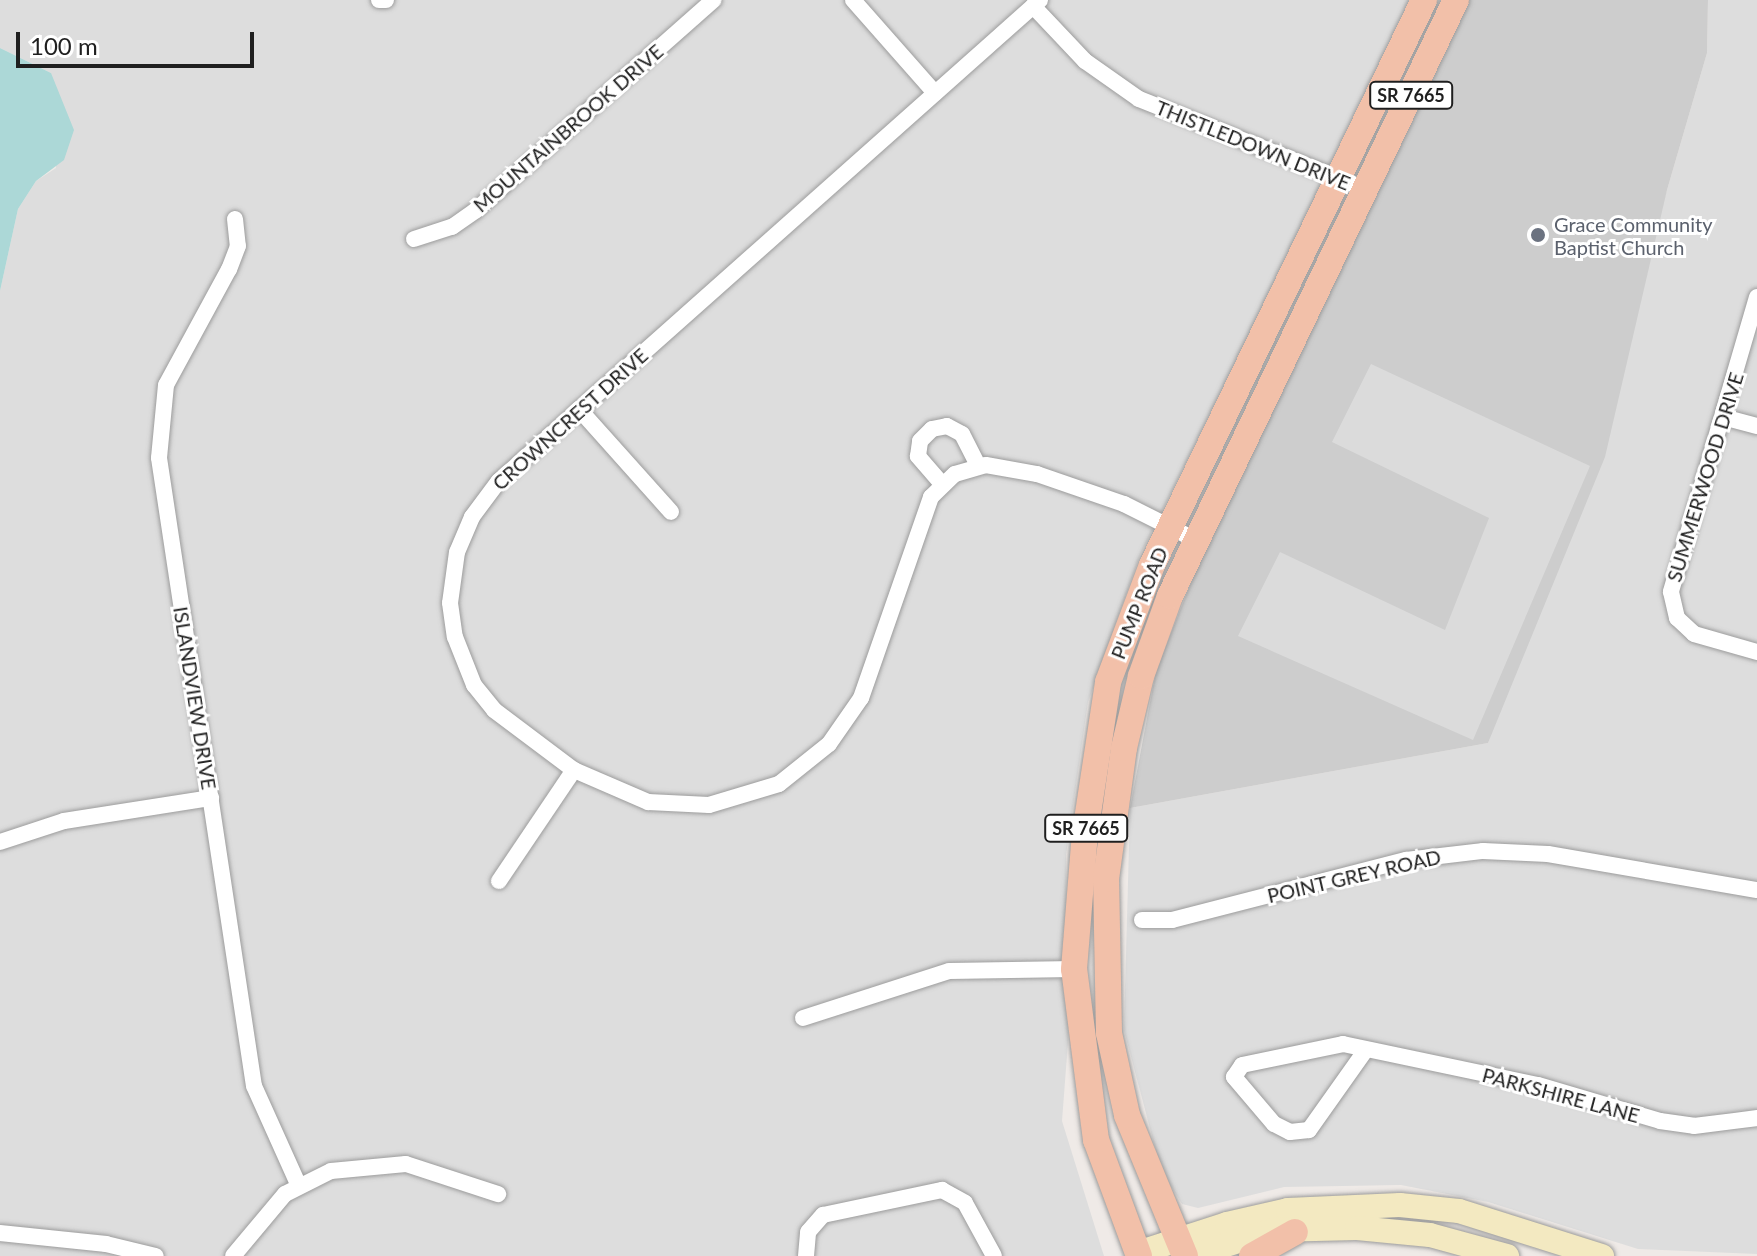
<!DOCTYPE html>
<style>
body{margin:0}
#map{position:relative;width:1757px;height:1256px;overflow:hidden;background:#efeae7;font-family:Lato,sans-serif}
div>[style]{position:absolute}
.residential>*{inset:0;background:#ddd}
.religious>*{inset:0;background:#cdcdcd}
.parking>*{inset:0;background:#dbdbdb}
.water>*{inset:0;background:#acd8d7}
.roads{filter:drop-shadow(0 0 2px #9c9c9c) drop-shadow(0 0 2px #9c9c9c)}
.minor>*{height:16px;margin:-8px;padding:0 8px;transform-origin:8px;border-radius:8px;background:#fff}
.secondary>*{height:24px;margin:-12px;padding:0 12px;transform-origin:12px;border-radius:12px;background:#f3e9c1}
.primary>*{height:26px;margin:-13px;padding:0 13px;transform-origin:13px;border-radius:13px;background:#f2c0a9}
.dots>*{width:22px;height:22px;translate:-50% -50%;box-sizing:border-box;border:4px solid #fff;border-radius:50%}
span{translate:-50% -50%;white-space:nowrap;text-align:center;line-height:1.15;-webkit-text-stroke:6px #fff;paint-order:stroke}
.shield-label span{padding:2px 6px;background:#fff;border:2px solid;border-radius:6px;-webkit-text-stroke-width:0}
.shield-label{font-size:18px;color:#1f1f1f;font-weight:700}
.street-label{font-size:20px;color:#1f1f1f}
.worship-label{font-size:20px;color:#5b616d}
.left{translate:0 -50%;text-align:left}
.scale{position:absolute;left:16px;top:32px;width:238px;height:36px;box-sizing:border-box;border:4px solid #1f1f1f;border-top:0;padding-left:10px;font-size:24px;line-height:28px;white-space:nowrap;color:#1f1f1f;-webkit-text-stroke:6px #fff;paint-order:stroke}
</style>
<div id="map">
<div class="residential">
<div style="clip-path:polygon(0 0,1415px 0,1140px 555px,1088px 702px,1066px 855px,1068px 1042px,1062px 1121px,1104px 1256px,0 1256px,0 291px,18px 209px,36px 181px,56px 168px,51px 73px,0 48px)"></div>
<div style="clip-path:polygon(1708px 0,1757px 0,1757px 1254px,1638px 1249px,1488px 1202px,1401px 1185px,1284px 1187px,1198px 1208px,1182px 1204px,1161px 1170px,1124px 1030px,1130px 808px,1488px 743px,1667px 190px,1707px 53px)"></div>
</div>
<div class="religious">
<div style="clip-path:polygon(1468px 0,1708px 0,1707px 53px,1667px 190px,1605px 457px,1488px 743px,1130px 808px,1156px 671px,1200px 560px)"></div>
</div>
<div class="parking">
<div style="clip-path:polygon(1371px 364px,1590px 466px,1473px 740px,1238px 636px,1280px 552px,1445px 630px,1489px 518px,1332px 442px)"></div>
</div>
<div class="water">
<div style="clip-path:polygon(0 48px,51px 73px,74px 130px,64px 160px,36px 181px,18px 209px,0 291px)"></div>
</div>
<div class="roads">
<div class="minor">
<div style="left:379px;top:0;width:7px"></div>
<div style="left:853px;top:0;width:124px;rotate:48.6deg"></div>
<div style="left:1040px;top:0;width:725px;rotate:138.35deg"></div>
<div style="left:498px;top:482px;width:44px;rotate:126.6deg"></div>
<div style="left:472px;top:517px;width:38px;rotate:113deg"></div>
<div style="left:457px;top:552px;width:51px;rotate:97.8deg"></div>
<div style="left:450px;top:603px;width:34px;rotate:82deg"></div>
<div style="left:455px;top:637px;width:52px;rotate:68.4deg"></div>
<div style="left:474px;top:685px;width:32px;rotate:51deg"></div>
<div style="left:494px;top:710px;width:100px;rotate:36.9deg"></div>
<div style="left:574px;top:770px;width:81px;rotate:23.4deg"></div>
<div style="left:648px;top:802px;width:61px;rotate:2.8deg"></div>
<div style="left:709px;top:805px;width:73px;rotate:-16.7deg"></div>
<div style="left:779px;top:784px;width:64px;rotate:-38.7deg"></div>
<div style="left:829px;top:744px;width:56px;rotate:-55.2deg"></div>
<div style="left:861px;top:698px;width:213px;rotate:-70.8deg"></div>
<div style="left:931px;top:497px;width:33px;rotate:-44deg"></div>
<div style="left:955px;top:474px;width:32px;rotate:-16deg"></div>
<div style="left:986px;top:465px;width:52px;rotate:10deg"></div>
<div style="left:1037px;top:474px;width:92px;rotate:19deg"></div>
<div style="left:1124px;top:504px;width:80px;rotate:26.6deg"></div>
<div style="left:1033px;top:6px;width:76px;rotate:46.6deg"></div>
<div style="left:1085px;top:61px;width:66px;rotate:35.1deg"></div>
<div style="left:1139px;top:99px;width:243px;rotate:21.7deg"></div>
<div style="left:235px;top:219px;width:27px;rotate:84deg"></div>
<div style="left:238px;top:246px;width:25px;rotate:111deg"></div>
<div style="left:229px;top:269px;width:132px;rotate:118.5deg"></div>
<div style="left:166px;top:385px;width:73px;rotate:95.5deg"></div>
<div style="left:159px;top:458px;width:635px;rotate:81.4deg"></div>
<div style="left:254px;top:1086px;width:107px;rotate:65.8deg"></div>
<div style="left:414px;top:239px;width:40px;rotate:-18deg"></div>
<div style="left:452px;top:227px;width:29px;rotate:-35deg"></div>
<div style="left:476px;top:210px;width:317px;rotate:-41.5deg"></div>
<div style="left:1757px;top:297px;width:307px;rotate:106.3deg"></div>
<div style="left:1671px;top:592px;width:27px;rotate:77deg"></div>
<div style="left:1677px;top:618px;width:23px;rotate:43deg"></div>
<div style="left:1694px;top:634px;width:66px;rotate:15.9deg"></div>
<div style="left:579px;top:409px;width:138px;rotate:48.2deg"></div>
<div style="left:1723px;top:417px;width:35px;rotate:15deg"></div>
<div style="left:942px;top:484px;width:37px;rotate:-131deg"></div>
<div style="left:918px;top:456px;width:15px;rotate:-82deg"></div>
<div style="left:920px;top:441px;width:17px;rotate:-45deg"></div>
<div style="left:932px;top:429px;width:15px;rotate:-11deg"></div>
<div style="left:947px;top:426px;width:17px;rotate:28deg"></div>
<div style="left:962px;top:434px;width:36px;rotate:63deg"></div>
<div style="left:0;top:842px;width:67px;rotate:-18.2deg"></div>
<div style="left:64px;top:821px;width:149px;rotate:-8.9deg"></div>
<div style="left:499px;top:881px;width:134px;rotate:-56deg"></div>
<div style="left:1142px;top:920px;width:30px"></div>
<div style="left:1172px;top:920px;width:242px;rotate:-14.4deg"></div>
<div style="left:1406px;top:860px;width:78px;rotate:-6.7deg"></div>
<div style="left:1483px;top:851px;width:65px;rotate:2.6deg"></div>
<div style="left:1548px;top:854px;width:212px;rotate:9.8deg"></div>
<div style="left:803px;top:1018px;width:153px;rotate:-17.8deg"></div>
<div style="left:949px;top:971px;width:125px;rotate:-0.9deg"></div>
<div style="left:1365px;top:1051px;width:97px;rotate:125.3deg"></div>
<div style="left:1309px;top:1130px;width:19px;rotate:174deg"></div>
<div style="left:1290px;top:1132px;width:18px;rotate:-153deg"></div>
<div style="left:1274px;top:1124px;width:62px;rotate:-130.4deg"></div>
<div style="left:1234px;top:1077px;width:14px;rotate:-56deg"></div>
<div style="left:1242px;top:1065px;width:103px;rotate:-11.7deg"></div>
<div style="left:1343px;top:1044px;width:199px;rotate:11.9deg"></div>
<div style="left:1538px;top:1085px;width:127px;rotate:16.4deg"></div>
<div style="left:1660px;top:1121px;width:34px;rotate:8deg"></div>
<div style="left:1694px;top:1126px;width:64px;rotate:-7.2deg"></div>
<div style="left:0;top:1233px;width:107px;rotate:5.9deg"></div>
<div style="left:106px;top:1244px;width:51px;rotate:13.5deg"></div>
<div style="left:233px;top:1256px;width:81px;rotate:-50deg"></div>
<div style="left:285px;top:1194px;width:51px;rotate:-26.6deg"></div>
<div style="left:331px;top:1171px;width:75px;rotate:-5.3deg"></div>
<div style="left:406px;top:1164px;width:97px;rotate:18.1deg"></div>
<div style="left:806px;top:1256px;width:24px;rotate:-85deg"></div>
<div style="left:808px;top:1232px;width:23px;rotate:-49deg"></div>
<div style="left:823px;top:1215px;width:122px;rotate:-11.9deg"></div>
<div style="left:942px;top:1190px;width:26px;rotate:29deg"></div>
<div style="left:965px;top:1203px;width:60px;rotate:61.3deg"></div>
</div>
<div class="secondary">
<div style="left:1138px;top:1253px;width:94px;rotate:-18deg"></div>
<div style="left:1227px;top:1224px;width:63px;rotate:-12.9deg"></div>
<div style="left:1288px;top:1210px;width:112px;rotate:-2.6deg"></div>
<div style="left:1400px;top:1205px;width:59px;rotate:5.8deg"></div>
<div style="left:1459px;top:1211px;width:150px;rotate:17.5deg"></div>
<div style="left:1191px;top:1256px;width:86px;rotate:-17.6deg"></div>
<div style="left:1273px;top:1230px;width:84px;rotate:-1.4deg"></div>
<div style="left:1357px;top:1228px;width:73px;rotate:5.5deg"></div>
<div style="left:1430px;top:1235px;width:80px;rotate:15.3deg"></div>
</div>
<div class="primary">
<div style="left:1139px;top:1256px;width:124px;rotate:-110.3deg"></div>
<div style="left:1096px;top:1140px;width:172px;rotate:-97.3deg"></div>
<div style="left:1074px;top:969px;width:136px;rotate:-85.4deg"></div>
<div style="left:1085px;top:833px;width:153px;rotate:-81.3deg"></div>
<div style="left:1108px;top:682px;width:125px;rotate:-69.4deg"></div>
<div style="left:1152px;top:565px;width:627px;rotate:-64.29deg"></div>
<div style="left:1185px;top:1256px;width:152px;rotate:-112.4deg"></div>
<div style="left:1127px;top:1115px;width:84px;rotate:-102.4deg"></div>
<div style="left:1109px;top:1033px;width:154px;rotate:-91.1deg"></div>
<div style="left:1106px;top:879px;width:132px;rotate:-82.2deg"></div>
<div style="left:1124px;top:748px;width:74px;rotate:-76.7deg"></div>
<div style="left:1141px;top:676px;width:85px;rotate:-70.1deg"></div>
<div style="left:1170px;top:596px;width:661px;rotate:-64.37deg"></div>
<div style="left:1252px;top:1256px;width:49px;rotate:-29.2deg"></div>
</div>
</div>
<div class="dots">
<div style="left:1538px;top:235px;background:#6b7280"></div>
</div>
<div class="shield-label">
<span style="left:1411px;top:95px">SR 7665</span>
<span style="left:1086px;top:828px">SR 7665</span>
</div>
<div class="street-label">
<span style="left:568px;top:128px;rotate:-41deg">MOUNTAINBROOK DRIVE</span>
<span style="left:1253px;top:145px;rotate:22deg">THISTLEDOWN DRIVE</span>
<span style="left:570px;top:419px;rotate:-42deg">CROWNCREST DRIVE</span>
<span style="left:1705px;top:477px;rotate:-73deg">SUMMERWOOD DRIVE</span>
<span style="left:1139px;top:603px;rotate:-68deg">PUMP ROAD</span>
<span style="left:195px;top:698px;rotate:81deg">ISLANDVIEW DRIVE</span>
<span style="left:1354px;top:876px;rotate:-13deg">POINT GREY ROAD</span>
<span style="left:1561px;top:1095px;rotate:15deg">PARKSHIRE LANE</span>
</div>
<div class="worship-label">
<span class="left" style="left:1554px;top:236px">Grace Community<br>Baptist Church</span>
</div>
<div class="scale">100 m</div>
</div>
